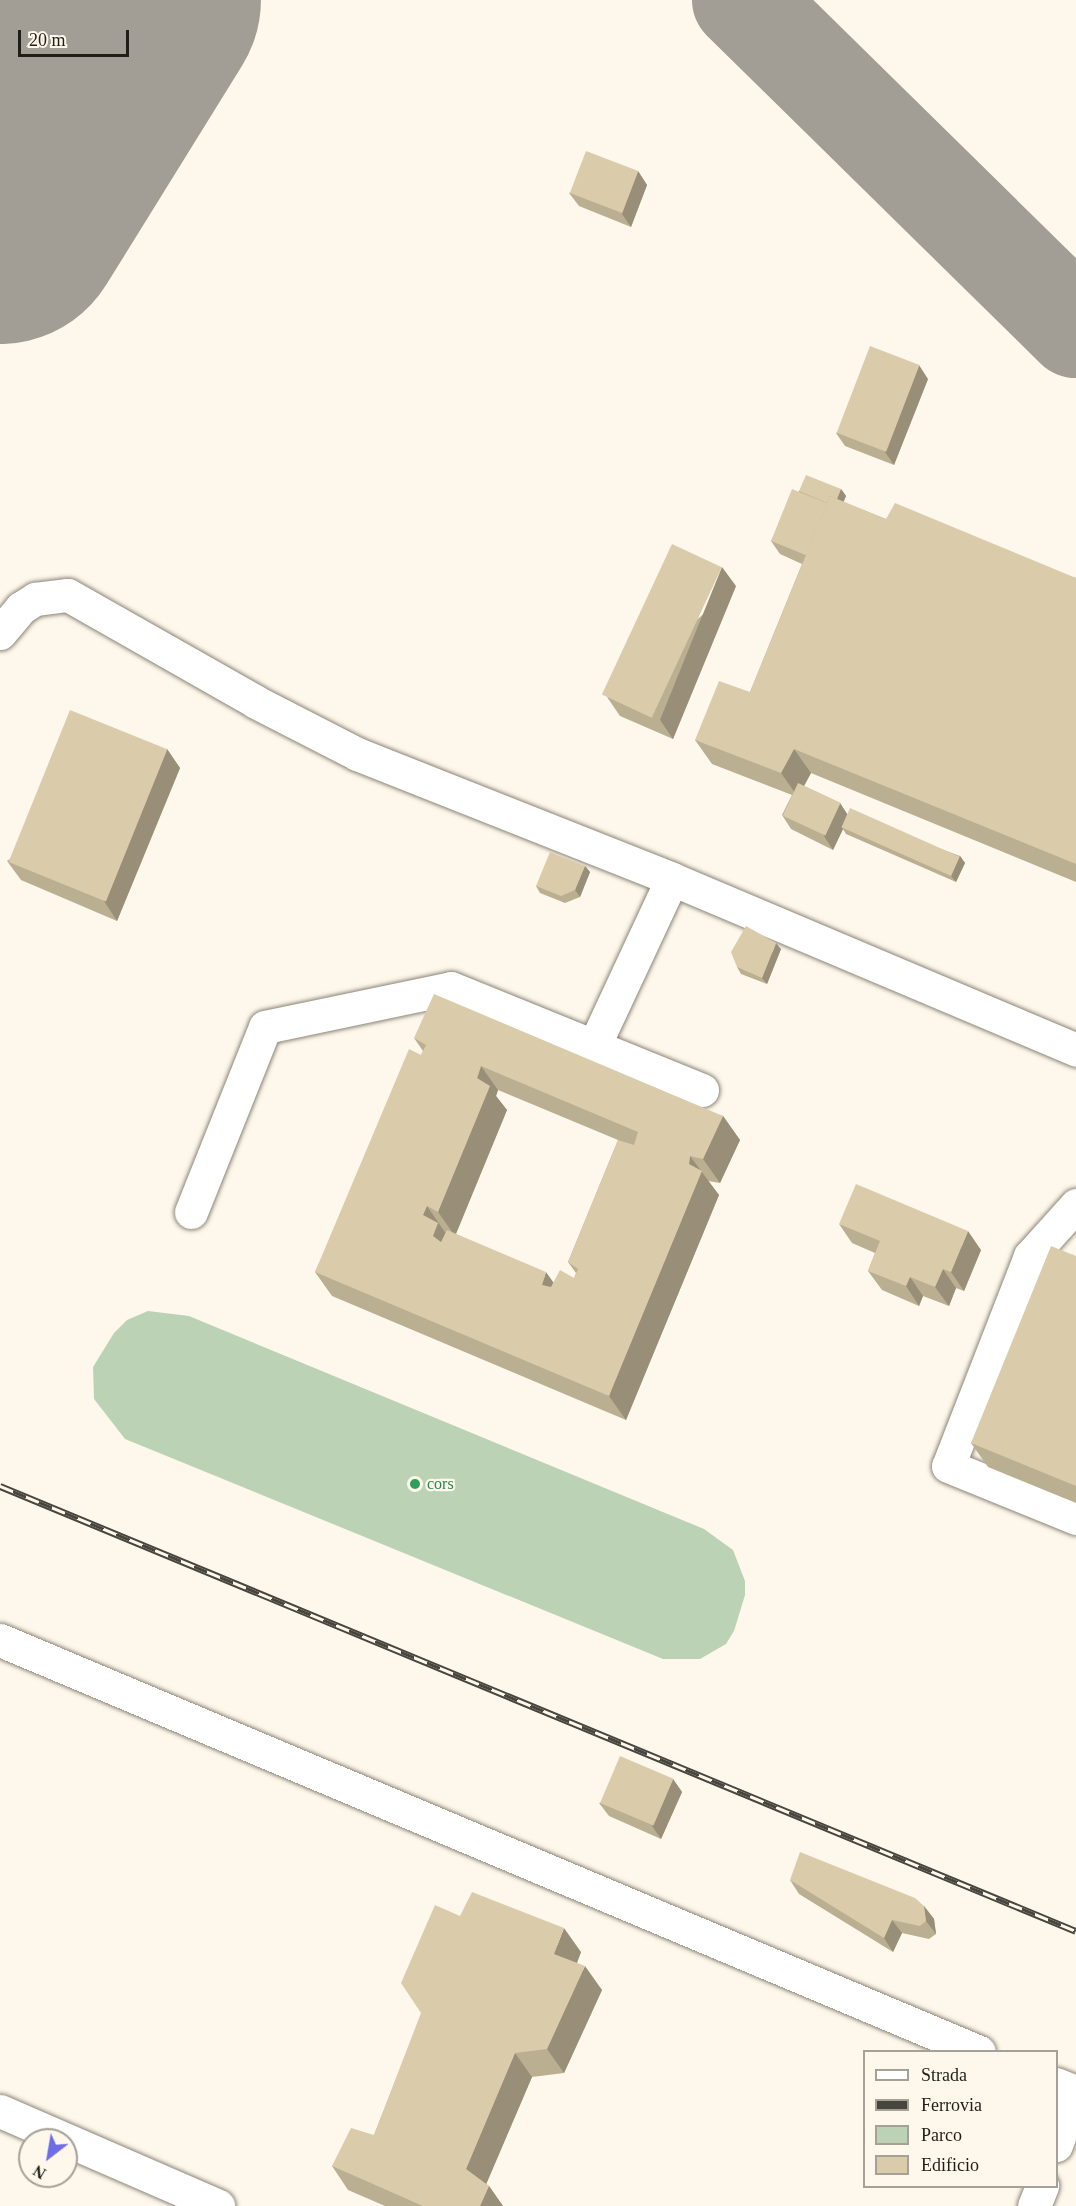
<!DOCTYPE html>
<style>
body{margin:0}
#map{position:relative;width:1076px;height:2206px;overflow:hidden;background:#fef8ec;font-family:"Times New Roman",serif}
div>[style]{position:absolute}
.green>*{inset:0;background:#bbd2b5}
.taxiway>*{height:100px;margin:-50px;padding:0 50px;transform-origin:50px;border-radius:50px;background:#a39e95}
.runway>*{height:250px;margin:-125px;padding:0 125px;transform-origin:125px;border-radius:125px;background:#a39e95}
.roads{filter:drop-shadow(0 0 2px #8b8577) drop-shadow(0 0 2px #8b8577)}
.minor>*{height:33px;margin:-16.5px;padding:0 16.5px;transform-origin:16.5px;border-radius:16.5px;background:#fff}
.rail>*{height:7px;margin-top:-3.5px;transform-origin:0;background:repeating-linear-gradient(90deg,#fef8ec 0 14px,#48453e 0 28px);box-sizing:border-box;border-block:2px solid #48453e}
.wall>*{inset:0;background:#bbaf92}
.shaded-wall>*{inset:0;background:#998e77}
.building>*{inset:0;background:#dacbaa;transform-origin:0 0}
.dots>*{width:16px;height:16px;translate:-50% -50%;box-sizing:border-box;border:3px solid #fef8ec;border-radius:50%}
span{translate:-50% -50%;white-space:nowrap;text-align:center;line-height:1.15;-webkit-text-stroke:4.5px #fef8ec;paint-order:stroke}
.leisure-label{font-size:16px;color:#27864d}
.left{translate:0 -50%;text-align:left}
.legend{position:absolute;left:863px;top:2050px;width:195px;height:138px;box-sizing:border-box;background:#fef8ec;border:2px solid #a5a197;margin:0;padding:8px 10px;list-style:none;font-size:18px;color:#201e18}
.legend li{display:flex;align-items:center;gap:12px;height:30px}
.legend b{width:30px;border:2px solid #a5a197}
.north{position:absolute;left:18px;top:2128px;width:60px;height:60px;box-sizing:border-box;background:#fef8ec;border:2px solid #a5a197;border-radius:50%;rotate:211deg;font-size:16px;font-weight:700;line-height:24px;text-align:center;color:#201e18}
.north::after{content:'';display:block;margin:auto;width:21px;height:27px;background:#6e6ce6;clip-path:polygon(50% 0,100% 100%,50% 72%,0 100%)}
.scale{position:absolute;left:18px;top:30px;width:111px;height:27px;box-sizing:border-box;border:3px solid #201e18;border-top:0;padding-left:8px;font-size:18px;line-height:21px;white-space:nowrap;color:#201e18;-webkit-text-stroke:4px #fef8ec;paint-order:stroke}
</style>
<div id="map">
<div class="green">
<div style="clip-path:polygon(148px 1311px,189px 1316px,704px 1529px,733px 1550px,745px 1581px,745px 1595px,734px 1631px,726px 1644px,700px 1659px,663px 1659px,125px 1439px,94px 1399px,93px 1367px,114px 1333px,127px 1320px)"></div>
</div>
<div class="taxiway">
<div style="left:742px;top:0;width:468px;rotate:44.5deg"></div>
</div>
<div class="runway">
<div style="left:0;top:219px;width:258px;rotate:-58.2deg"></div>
</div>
<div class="roads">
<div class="minor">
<div style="left:0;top:633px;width:33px;rotate:-50deg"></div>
<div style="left:21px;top:608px;width:17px;rotate:-33deg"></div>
<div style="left:35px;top:599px;width:33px;rotate:-7deg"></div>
<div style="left:68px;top:595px;width:216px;rotate:29.6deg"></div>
<div style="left:256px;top:702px;width:114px;rotate:27.2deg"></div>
<div style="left:357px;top:754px;width:339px;rotate:21.6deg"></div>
<div style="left:672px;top:879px;width:439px;rotate:22.9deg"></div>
<div style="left:594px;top:1046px;width:184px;rotate:-65deg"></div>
<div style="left:1076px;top:1205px;width:69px;rotate:132deg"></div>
<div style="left:1030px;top:1256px;width:225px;rotate:111.3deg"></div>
<div style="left:948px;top:1466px;width:138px;rotate:22.1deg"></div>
<div style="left:191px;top:1212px;width:199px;rotate:-68.2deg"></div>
<div style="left:265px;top:1027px;width:190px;rotate:-11.8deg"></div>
<div style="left:451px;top:988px;width:271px;rotate:22.1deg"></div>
<div style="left:0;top:1640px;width:1062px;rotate:22.82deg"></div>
<div style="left:1056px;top:2084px;width:22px;rotate:22deg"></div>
<div style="left:1076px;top:2092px;width:57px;rotate:110.7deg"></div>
<div style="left:0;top:2111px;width:238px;rotate:23.5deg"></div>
<div style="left:1034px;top:2206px;width:22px;rotate:-68deg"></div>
</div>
</div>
<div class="rail">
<div style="left:0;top:1486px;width:1164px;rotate:22.47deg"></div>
</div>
<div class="wall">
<div style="clip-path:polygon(638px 171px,647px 185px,631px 227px,579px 206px,569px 193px)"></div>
<div style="clip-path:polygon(928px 379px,894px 465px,845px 446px,836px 433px)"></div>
<div style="clip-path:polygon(841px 489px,846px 496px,843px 502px,886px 519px,1076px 578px,1076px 882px,811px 773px,804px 786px,840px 803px,847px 814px,960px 856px,965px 863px,956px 882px,846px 834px,843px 829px,833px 850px,791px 829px,782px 815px,792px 795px,712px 764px,695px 740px,750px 692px,802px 564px,780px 554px,771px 541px,799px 491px)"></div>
<div style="clip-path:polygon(736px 586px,673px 739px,620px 716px,607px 697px)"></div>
<div style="clip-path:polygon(167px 749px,180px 768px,117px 921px,21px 880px,7px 861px)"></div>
<div style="clip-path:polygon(585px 866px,590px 872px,580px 897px,565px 903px,540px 893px,536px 886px)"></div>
<div style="clip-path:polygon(781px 949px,767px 984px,741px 974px,737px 967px)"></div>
<div style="clip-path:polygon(evenodd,414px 1038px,723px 1116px,740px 1140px,720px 1183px,708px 1181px,719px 1195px,626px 1420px,332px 1296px,315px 1272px,423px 1051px,414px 1038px,498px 1090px,618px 1140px,568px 1262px,576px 1273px,574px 1278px,553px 1283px,456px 1234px,507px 1110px,496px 1096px,498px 1090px)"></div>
<div style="clip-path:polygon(839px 1224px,981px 1250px,964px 1291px,956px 1288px,949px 1306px,923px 1296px,919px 1306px,882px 1290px,868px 1271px,875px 1253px,852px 1243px)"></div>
<div style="clip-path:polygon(1076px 1256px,1076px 1503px,988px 1467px,971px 1443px)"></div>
<div style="clip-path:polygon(673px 1779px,682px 1792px,661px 1839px,609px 1816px,599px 1803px)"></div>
<div style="clip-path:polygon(790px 1880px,924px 1906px,934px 1919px,936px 1934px,929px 1939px,902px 1933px,893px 1952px,799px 1894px)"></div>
<div style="clip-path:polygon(460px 1916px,581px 1952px,577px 1963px,602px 1990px,564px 2073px,532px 2077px,486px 2184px,489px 2186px,503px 2206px,385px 2206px,348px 2190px,332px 2166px,374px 2135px)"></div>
</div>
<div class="shaded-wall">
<div style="clip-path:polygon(638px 171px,647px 185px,631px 227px,622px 214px)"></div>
<div style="clip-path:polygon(919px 365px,928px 379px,894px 465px,885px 452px)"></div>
<div style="clip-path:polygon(841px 489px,846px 496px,840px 511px,833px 509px)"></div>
<div style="clip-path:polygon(722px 567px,736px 586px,673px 739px,660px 720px)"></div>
<div style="clip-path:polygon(167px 749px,180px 768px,117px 921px,104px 901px)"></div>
<div style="clip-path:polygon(794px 749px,811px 773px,798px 797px,781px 773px)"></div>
<div style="clip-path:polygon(840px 803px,849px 817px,842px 827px,843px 829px,833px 850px,824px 836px)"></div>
<div style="clip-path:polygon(960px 856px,965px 863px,956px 882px,951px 876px)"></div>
<div style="clip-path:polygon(585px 866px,590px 872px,580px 897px,575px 890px)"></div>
<div style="clip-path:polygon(776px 943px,781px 949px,767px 984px,762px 978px)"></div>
<div style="clip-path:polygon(481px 1066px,498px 1090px,496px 1096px,507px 1110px,455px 1236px,438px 1212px)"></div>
<div style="clip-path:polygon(723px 1116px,740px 1140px,720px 1183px,703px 1159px)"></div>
<div style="clip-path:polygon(690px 1156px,719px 1195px,626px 1420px,609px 1396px,689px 1164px)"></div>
<div style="clip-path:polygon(427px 1206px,455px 1247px,450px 1261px,433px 1236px,423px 1215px)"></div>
<div style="clip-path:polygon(968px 1231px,981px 1250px,964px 1291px,951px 1272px)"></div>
<div style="clip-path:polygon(943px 1269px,956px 1288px,949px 1306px,935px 1287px)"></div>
<div style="clip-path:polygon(546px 1272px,563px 1296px,542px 1285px)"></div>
<div style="clip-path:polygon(910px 1277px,923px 1296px,919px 1306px,906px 1286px)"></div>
<div style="clip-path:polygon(673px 1779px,682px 1792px,661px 1839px,652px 1826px)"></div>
<div style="clip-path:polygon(924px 1906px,934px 1919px,936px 1934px,926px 1921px)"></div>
<div style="clip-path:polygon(892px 1920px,902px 1933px,893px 1952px,884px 1938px)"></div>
<div style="clip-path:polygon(564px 1928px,581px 1952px,571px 1978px,554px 1954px)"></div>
<div style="clip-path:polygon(585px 1966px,602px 1990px,564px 2073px,547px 2049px)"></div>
<div style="clip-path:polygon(515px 2053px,532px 2077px,482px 2194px,466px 2169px)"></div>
<div style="clip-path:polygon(489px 2186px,503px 2206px,480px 2206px)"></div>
</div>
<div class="building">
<div style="left:586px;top:151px;width:56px;height:45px;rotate:21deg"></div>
<div style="left:870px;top:346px;width:53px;height:93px;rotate:21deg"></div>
<div style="clip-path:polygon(806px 475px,841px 489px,837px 499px,830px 496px,827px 503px,799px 491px)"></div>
<div style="left:792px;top:489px;width:38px;height:56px;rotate:22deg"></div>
<div style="clip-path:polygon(830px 496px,886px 519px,895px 503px,1076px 578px,1076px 864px,794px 749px,781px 773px,695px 740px,719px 681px,750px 692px)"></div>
<div style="left:672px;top:544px;width:55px;height:166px;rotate:25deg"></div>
<div style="left:70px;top:710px;width:105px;height:164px;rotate:22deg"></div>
<div style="left:798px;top:783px;width:47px;height:36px;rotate:25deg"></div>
<div style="left:850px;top:808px;width:120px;height:21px;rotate:24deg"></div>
<div style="clip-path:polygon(550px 852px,585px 866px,575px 890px,561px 896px,536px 886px)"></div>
<div style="clip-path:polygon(746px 926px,776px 943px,762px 978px,737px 967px,731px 952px)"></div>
<div style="clip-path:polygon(evenodd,434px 994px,723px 1116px,703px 1159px,690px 1156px,689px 1164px,702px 1171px,609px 1396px,315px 1272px,409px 1049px,421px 1055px,426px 1045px,414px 1038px,434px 994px,481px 1066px,638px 1132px,634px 1145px,618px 1140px,568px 1262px,578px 1269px,574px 1278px,560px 1270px,551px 1287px,542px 1285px,546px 1272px,447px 1230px,441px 1242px,433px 1236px,438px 1223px,423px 1215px,427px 1206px,438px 1212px,490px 1086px,477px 1078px,481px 1066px)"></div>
<div style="clip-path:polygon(856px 1184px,968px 1231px,951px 1272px,943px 1269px,935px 1287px,910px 1277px,906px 1286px,868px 1271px,880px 1241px,839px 1224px)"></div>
<div style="clip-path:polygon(1051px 1246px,1076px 1256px,1076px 1486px,971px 1443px)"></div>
<div style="left:620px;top:1756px;width:58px;height:51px;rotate:23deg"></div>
<div style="clip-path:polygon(800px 1852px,915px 1898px,924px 1906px,926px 1921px,920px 1926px,892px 1920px,884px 1938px,790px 1880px)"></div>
<div style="clip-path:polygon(472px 1892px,564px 1928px,554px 1954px,585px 1966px,547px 2049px,515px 2053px,466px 2169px,489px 2186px,480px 2206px,423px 2206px,332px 2166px,351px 2128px,374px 2135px,421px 2013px,401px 1983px,435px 1905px,460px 1916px)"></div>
</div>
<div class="dots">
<div style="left:415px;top:1484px;background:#2e9e5b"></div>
</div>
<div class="leisure-label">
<span class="left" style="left:427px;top:1484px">cors</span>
</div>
<ul class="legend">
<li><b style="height:8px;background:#fff"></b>Strada</li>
<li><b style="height:8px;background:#48453e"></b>Ferrovia</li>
<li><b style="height:16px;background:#bbd2b5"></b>Parco</li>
<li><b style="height:16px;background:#dacbaa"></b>Edificio</li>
</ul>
<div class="north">N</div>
<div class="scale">20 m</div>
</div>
